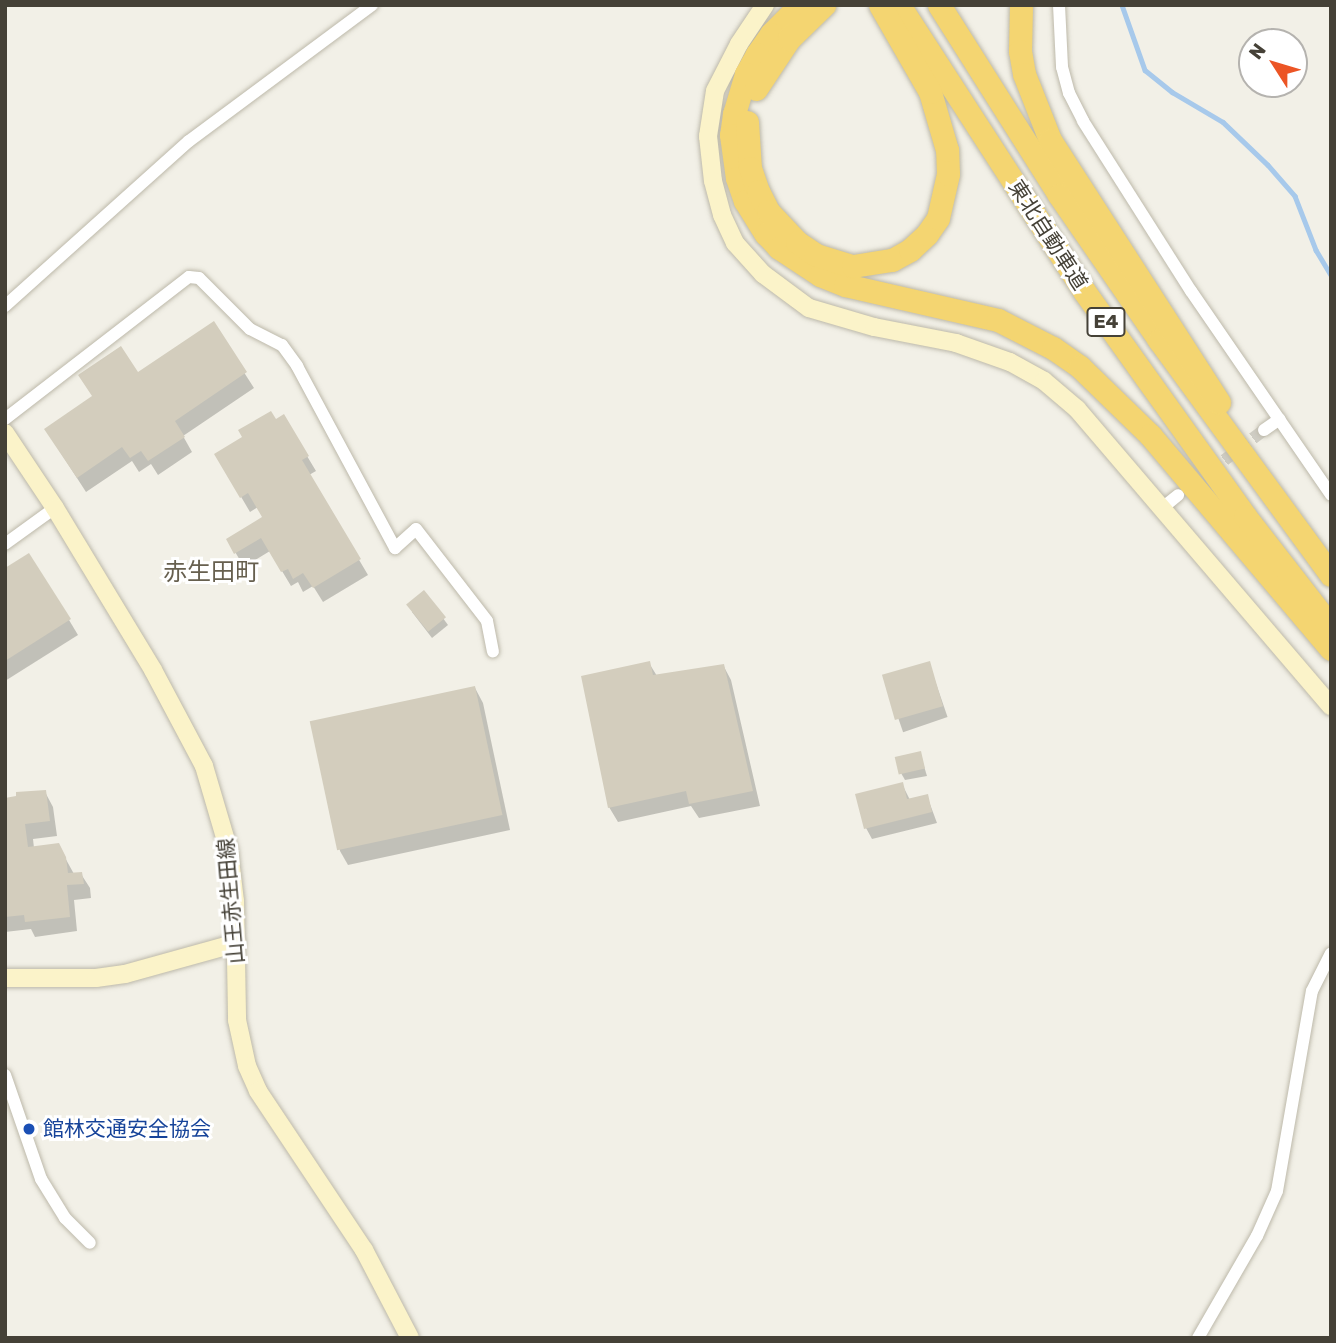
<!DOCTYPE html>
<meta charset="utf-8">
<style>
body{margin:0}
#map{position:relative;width:1336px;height:1343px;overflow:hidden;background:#f2f0e7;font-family:Rubik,"Noto Sans JP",sans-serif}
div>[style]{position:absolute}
.shadow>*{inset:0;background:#0003;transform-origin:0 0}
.stream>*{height:4.5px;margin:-2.25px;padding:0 2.25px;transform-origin:2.25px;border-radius:2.25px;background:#a7c9eb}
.building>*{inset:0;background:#d3cdbd;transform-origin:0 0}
.street-tunnel>*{height:12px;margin-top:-6px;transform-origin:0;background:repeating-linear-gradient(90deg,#cfcdc4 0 12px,transparent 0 18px)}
.roads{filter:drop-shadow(0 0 2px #bdb9aa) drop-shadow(0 0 2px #bdb9aa)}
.street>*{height:12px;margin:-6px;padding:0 6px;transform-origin:6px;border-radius:6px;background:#fff}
.secondary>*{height:18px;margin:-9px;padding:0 9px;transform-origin:9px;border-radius:9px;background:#fbf3c9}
.highway>*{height:23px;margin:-11.5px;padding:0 11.5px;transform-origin:11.5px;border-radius:11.5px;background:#f4d571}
.dots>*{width:19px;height:19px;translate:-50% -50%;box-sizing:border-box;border:4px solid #fff;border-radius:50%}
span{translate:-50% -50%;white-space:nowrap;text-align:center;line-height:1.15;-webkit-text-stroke:6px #fff;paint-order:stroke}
.shield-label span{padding:2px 5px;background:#fff;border:2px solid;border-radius:5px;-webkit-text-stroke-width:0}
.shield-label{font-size:19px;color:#454137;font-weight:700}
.street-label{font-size:21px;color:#454137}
.transit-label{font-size:21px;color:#164399}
.left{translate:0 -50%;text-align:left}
.quarter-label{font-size:24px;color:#67604f}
.frame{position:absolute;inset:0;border:7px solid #454137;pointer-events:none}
.north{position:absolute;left:1238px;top:28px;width:70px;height:70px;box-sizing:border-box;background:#fff;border:2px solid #b5b3af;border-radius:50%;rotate:307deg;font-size:19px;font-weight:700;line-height:28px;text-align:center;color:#454137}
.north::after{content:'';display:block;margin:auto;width:24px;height:32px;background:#ec5525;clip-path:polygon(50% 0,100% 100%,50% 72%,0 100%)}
</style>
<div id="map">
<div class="shadow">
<div style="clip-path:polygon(213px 324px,254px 388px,183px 436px,192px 452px,158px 475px,151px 464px,139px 472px,132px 461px,86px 492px,55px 444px,138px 374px)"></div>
<div style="clip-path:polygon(283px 416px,316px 471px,309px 475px,368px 575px,323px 602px,313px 586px,303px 592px,298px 582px,291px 586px,270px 551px,244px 567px,228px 540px,265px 518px,258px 507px,250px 512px,216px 454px)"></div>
<div style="clip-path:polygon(5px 570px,69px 620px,78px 635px,5px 681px)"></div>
<div style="clip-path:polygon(424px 592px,448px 625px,432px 638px,412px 612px)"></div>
<div style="clip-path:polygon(649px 663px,657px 676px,723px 665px,731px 680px,760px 806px,699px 818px,691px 806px,618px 822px,609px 807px)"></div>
<div style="left:929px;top:663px;width:57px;height:47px;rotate:71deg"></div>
<div style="clip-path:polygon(475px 688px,483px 703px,510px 830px,348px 865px,340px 851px,312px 723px)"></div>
<div style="clip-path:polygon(920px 753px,927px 776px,905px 780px,901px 773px)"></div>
<div style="clip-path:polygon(902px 784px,910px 800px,927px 796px,937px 823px,872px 839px,866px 828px)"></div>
<div style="clip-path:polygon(45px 792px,53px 807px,57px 836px,33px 839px,34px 848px,58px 845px,74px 874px,81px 874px,90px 888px,91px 898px,74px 900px,77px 931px,35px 937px,31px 929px,5px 932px,5px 844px)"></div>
</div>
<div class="stream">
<div style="left:1122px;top:5px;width:69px;rotate:70.5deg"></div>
<div style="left:1145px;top:70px;width:35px;rotate:39deg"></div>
<div style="left:1172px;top:92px;width:59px;rotate:30.5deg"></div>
<div style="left:1223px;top:122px;width:62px;rotate:43.7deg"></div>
<div style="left:1268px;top:165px;width:41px;rotate:48.9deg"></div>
<div style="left:1295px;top:196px;width:58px;rotate:68.7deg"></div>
<div style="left:1316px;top:250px;width:29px;rotate:59deg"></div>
</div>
<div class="building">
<div style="clip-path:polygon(214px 321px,247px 372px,175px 421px,185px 437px,148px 461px,141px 451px,130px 458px,122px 447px,77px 478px,44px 429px,92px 396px,78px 375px,121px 346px,138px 372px)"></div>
<div style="clip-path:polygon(271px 411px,276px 419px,284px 414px,309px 456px,302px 460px,361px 559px,313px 588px,303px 573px,293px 579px,288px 569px,281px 572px,261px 538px,234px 554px,226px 539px,262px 517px,248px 493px,240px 498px,214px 454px,242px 437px,238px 430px)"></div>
<div style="clip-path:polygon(29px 553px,71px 619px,5px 661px,5px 568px)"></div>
<div style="left:424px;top:590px;width:35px;height:23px;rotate:51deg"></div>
<div style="clip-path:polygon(650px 661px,653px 675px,724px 664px,753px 791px,689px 804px,686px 791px,608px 808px,581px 676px)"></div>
<div style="left:930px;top:661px;width:47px;height:50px;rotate:74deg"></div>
<div style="left:475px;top:686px;width:132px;height:169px;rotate:78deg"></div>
<div style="left:921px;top:751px;width:18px;height:27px;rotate:77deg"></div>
<div style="clip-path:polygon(903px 782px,907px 799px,928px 794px,932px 812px,864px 829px,855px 794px)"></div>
<div style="clip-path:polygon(46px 790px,50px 821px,25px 824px,28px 847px,59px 843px,66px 857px,68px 873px,82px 872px,84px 884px,67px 885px,70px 917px,25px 922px,24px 915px,5px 917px,5px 798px,16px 796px,16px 792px)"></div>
</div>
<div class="street-tunnel">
<div style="left:1210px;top:471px;width:68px;rotate:-37.2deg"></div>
</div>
<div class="roads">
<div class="street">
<div style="left:1059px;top:5px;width:62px;rotate:87.2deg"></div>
<div style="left:1062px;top:67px;width:27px;rotate:75deg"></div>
<div style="left:1069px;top:93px;width:31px;rotate:63deg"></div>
<div style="left:1083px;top:121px;width:201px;rotate:57.6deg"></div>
<div style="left:1191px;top:291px;width:247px;rotate:55.5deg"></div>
<div style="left:5px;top:306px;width:247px;rotate:-41.9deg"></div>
<div style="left:189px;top:141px;width:228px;rotate:-36.6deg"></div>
<div style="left:5px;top:419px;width:232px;rotate:-37.7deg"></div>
<div style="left:189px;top:277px;width:10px;rotate:6deg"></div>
<div style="left:199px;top:278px;width:72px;rotate:45deg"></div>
<div style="left:250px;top:329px;width:36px;rotate:27deg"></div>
<div style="left:282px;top:345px;width:26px;rotate:54deg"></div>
<div style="left:297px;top:366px;width:207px;rotate:61.7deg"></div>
<div style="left:395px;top:548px;width:28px;rotate:-42deg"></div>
<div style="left:416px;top:529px;width:116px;rotate:52.3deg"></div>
<div style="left:487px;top:621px;width:31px;rotate:79deg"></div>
<div style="left:1264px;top:430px;width:19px;rotate:-35deg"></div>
<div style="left:1161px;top:509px;width:22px;rotate:-39deg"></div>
<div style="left:5px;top:544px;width:62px;rotate:-35.8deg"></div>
<div style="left:5px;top:1075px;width:110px;rotate:70.9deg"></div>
<div style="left:41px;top:1179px;width:46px;rotate:58.4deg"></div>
<div style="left:65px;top:1218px;width:35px;rotate:45deg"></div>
<div style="left:1198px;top:1338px;width:118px;rotate:-60deg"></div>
<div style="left:1257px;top:1236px;width:49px;rotate:-66deg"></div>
<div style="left:1277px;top:1191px;width:203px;rotate:-80.1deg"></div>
<div style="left:1312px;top:991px;width:42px;rotate:-63.4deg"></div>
</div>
<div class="secondary">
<div style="left:765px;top:5px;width:47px;rotate:123.7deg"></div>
<div style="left:739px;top:44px;width:53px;rotate:117.1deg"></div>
<div style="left:715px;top:91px;width:46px;rotate:98.8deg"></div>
<div style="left:708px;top:136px;width:45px;rotate:83.7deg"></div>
<div style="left:713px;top:181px;width:35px;rotate:75deg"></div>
<div style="left:722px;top:215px;width:31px;rotate:65deg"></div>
<div style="left:735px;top:243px;width:42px;rotate:47.9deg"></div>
<div style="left:763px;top:274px;width:57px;rotate:36.5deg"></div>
<div style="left:809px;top:308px;width:68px;rotate:16.3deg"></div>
<div style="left:874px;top:327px;width:84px;rotate:11deg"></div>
<div style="left:956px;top:343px;width:57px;rotate:19.4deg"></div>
<div style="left:1010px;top:362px;width:39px;rotate:29deg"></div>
<div style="left:1044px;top:381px;width:43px;rotate:40.3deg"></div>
<div style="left:1077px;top:409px;width:391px;rotate:49.5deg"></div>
<div style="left:5px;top:433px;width:90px;rotate:56.3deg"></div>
<div style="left:55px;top:508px;width:189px;rotate:58.8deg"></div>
<div style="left:153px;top:670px;width:109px;rotate:62deg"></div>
<div style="left:204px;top:766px;width:89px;rotate:73.6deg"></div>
<div style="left:229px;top:851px;width:50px;rotate:83.2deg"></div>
<div style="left:235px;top:901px;width:119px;rotate:89deg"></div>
<div style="left:237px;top:1020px;width:47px;rotate:77.7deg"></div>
<div style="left:247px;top:1066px;width:27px;rotate:66deg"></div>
<div style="left:258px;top:1091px;width:191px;rotate:56.3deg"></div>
<div style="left:364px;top:1250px;width:99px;rotate:62.4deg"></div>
<div style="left:5px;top:978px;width:91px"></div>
<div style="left:96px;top:978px;width:29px;rotate:-8deg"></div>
<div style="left:125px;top:974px;width:116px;rotate:-15.5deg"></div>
</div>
<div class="highway">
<div style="left:800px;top:5px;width:41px;rotate:135deg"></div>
<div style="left:771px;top:34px;width:24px;rotate:125deg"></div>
<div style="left:757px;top:54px;width:23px;rotate:119deg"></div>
<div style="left:746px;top:74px;width:42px;rotate:106.7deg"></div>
<div style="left:734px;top:114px;width:21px;rotate:98deg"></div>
<div style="left:731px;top:135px;width:43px;rotate:82.1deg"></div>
<div style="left:737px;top:178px;width:24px;rotate:71deg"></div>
<div style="left:745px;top:201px;width:39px;rotate:58deg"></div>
<div style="left:766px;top:234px;width:19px;rotate:47deg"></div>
<div style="left:779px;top:248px;width:49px;rotate:33.4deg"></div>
<div style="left:820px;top:275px;width:27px;rotate:22deg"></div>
<div style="left:845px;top:285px;width:157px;rotate:12.9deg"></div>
<div style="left:998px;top:320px;width:62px;rotate:27deg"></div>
<div style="left:1053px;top:348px;width:33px;rotate:35deg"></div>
<div style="left:1080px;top:367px;width:98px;rotate:44.2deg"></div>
<div style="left:1150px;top:435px;width:280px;rotate:49.8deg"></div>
<div style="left:899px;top:5px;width:341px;rotate:57.1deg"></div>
<div style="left:1084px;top:291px;width:277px;rotate:54.4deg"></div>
<div style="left:1245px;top:516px;width:140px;rotate:52.2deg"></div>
<div style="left:939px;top:5px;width:225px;rotate:57.7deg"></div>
<div style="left:1059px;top:195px;width:176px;rotate:55.4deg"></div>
<div style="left:1159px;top:340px;width:291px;rotate:53.8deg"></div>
<div style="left:1021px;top:5px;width:46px;rotate:91.2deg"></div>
<div style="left:1020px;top:51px;width:23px;rotate:80deg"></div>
<div style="left:1024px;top:74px;width:71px;rotate:68.5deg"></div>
<div style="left:1050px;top:140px;width:312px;rotate:57.2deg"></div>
<div style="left:756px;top:89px;width:60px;rotate:-56.6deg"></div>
<div style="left:789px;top:39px;width:49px;rotate:-44.2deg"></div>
<div style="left:747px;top:122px;width:46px;rotate:86.3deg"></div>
<div style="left:750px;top:168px;width:24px;rotate:71deg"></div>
<div style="left:758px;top:191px;width:22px;rotate:63deg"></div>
<div style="left:768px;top:211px;width:42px;rotate:46.9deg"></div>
<div style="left:797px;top:242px;width:23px;rotate:34deg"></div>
<div style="left:816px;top:255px;width:39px;rotate:17deg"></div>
<div style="left:853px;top:266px;width:39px;rotate:-9deg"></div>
<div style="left:892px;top:260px;width:21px;rotate:-29deg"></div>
<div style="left:910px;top:250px;width:23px;rotate:-43deg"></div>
<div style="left:927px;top:234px;width:19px;rotate:-55deg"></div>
<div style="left:938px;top:218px;width:45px;rotate:-77.2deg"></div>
<div style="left:948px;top:174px;width:24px;rotate:-92deg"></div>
<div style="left:947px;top:150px;width:60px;rotate:-106.3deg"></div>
<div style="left:930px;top:92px;width:100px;rotate:-119.9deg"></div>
</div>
</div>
<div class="dots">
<div style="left:29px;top:1129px;background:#1a4fb4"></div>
</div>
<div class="shield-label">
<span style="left:1106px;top:322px">E4</span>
</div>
<div class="street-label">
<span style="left:1048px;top:235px;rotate:57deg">東北自動車道</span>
<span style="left:231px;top:901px;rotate:-95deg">山王赤生田線</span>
</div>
<div class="transit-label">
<span class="left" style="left:43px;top:1129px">館林交通安全協会</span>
</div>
<div class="quarter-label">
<span style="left:211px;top:573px">赤生田町</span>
</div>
<div class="frame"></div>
<div class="north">N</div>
</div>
